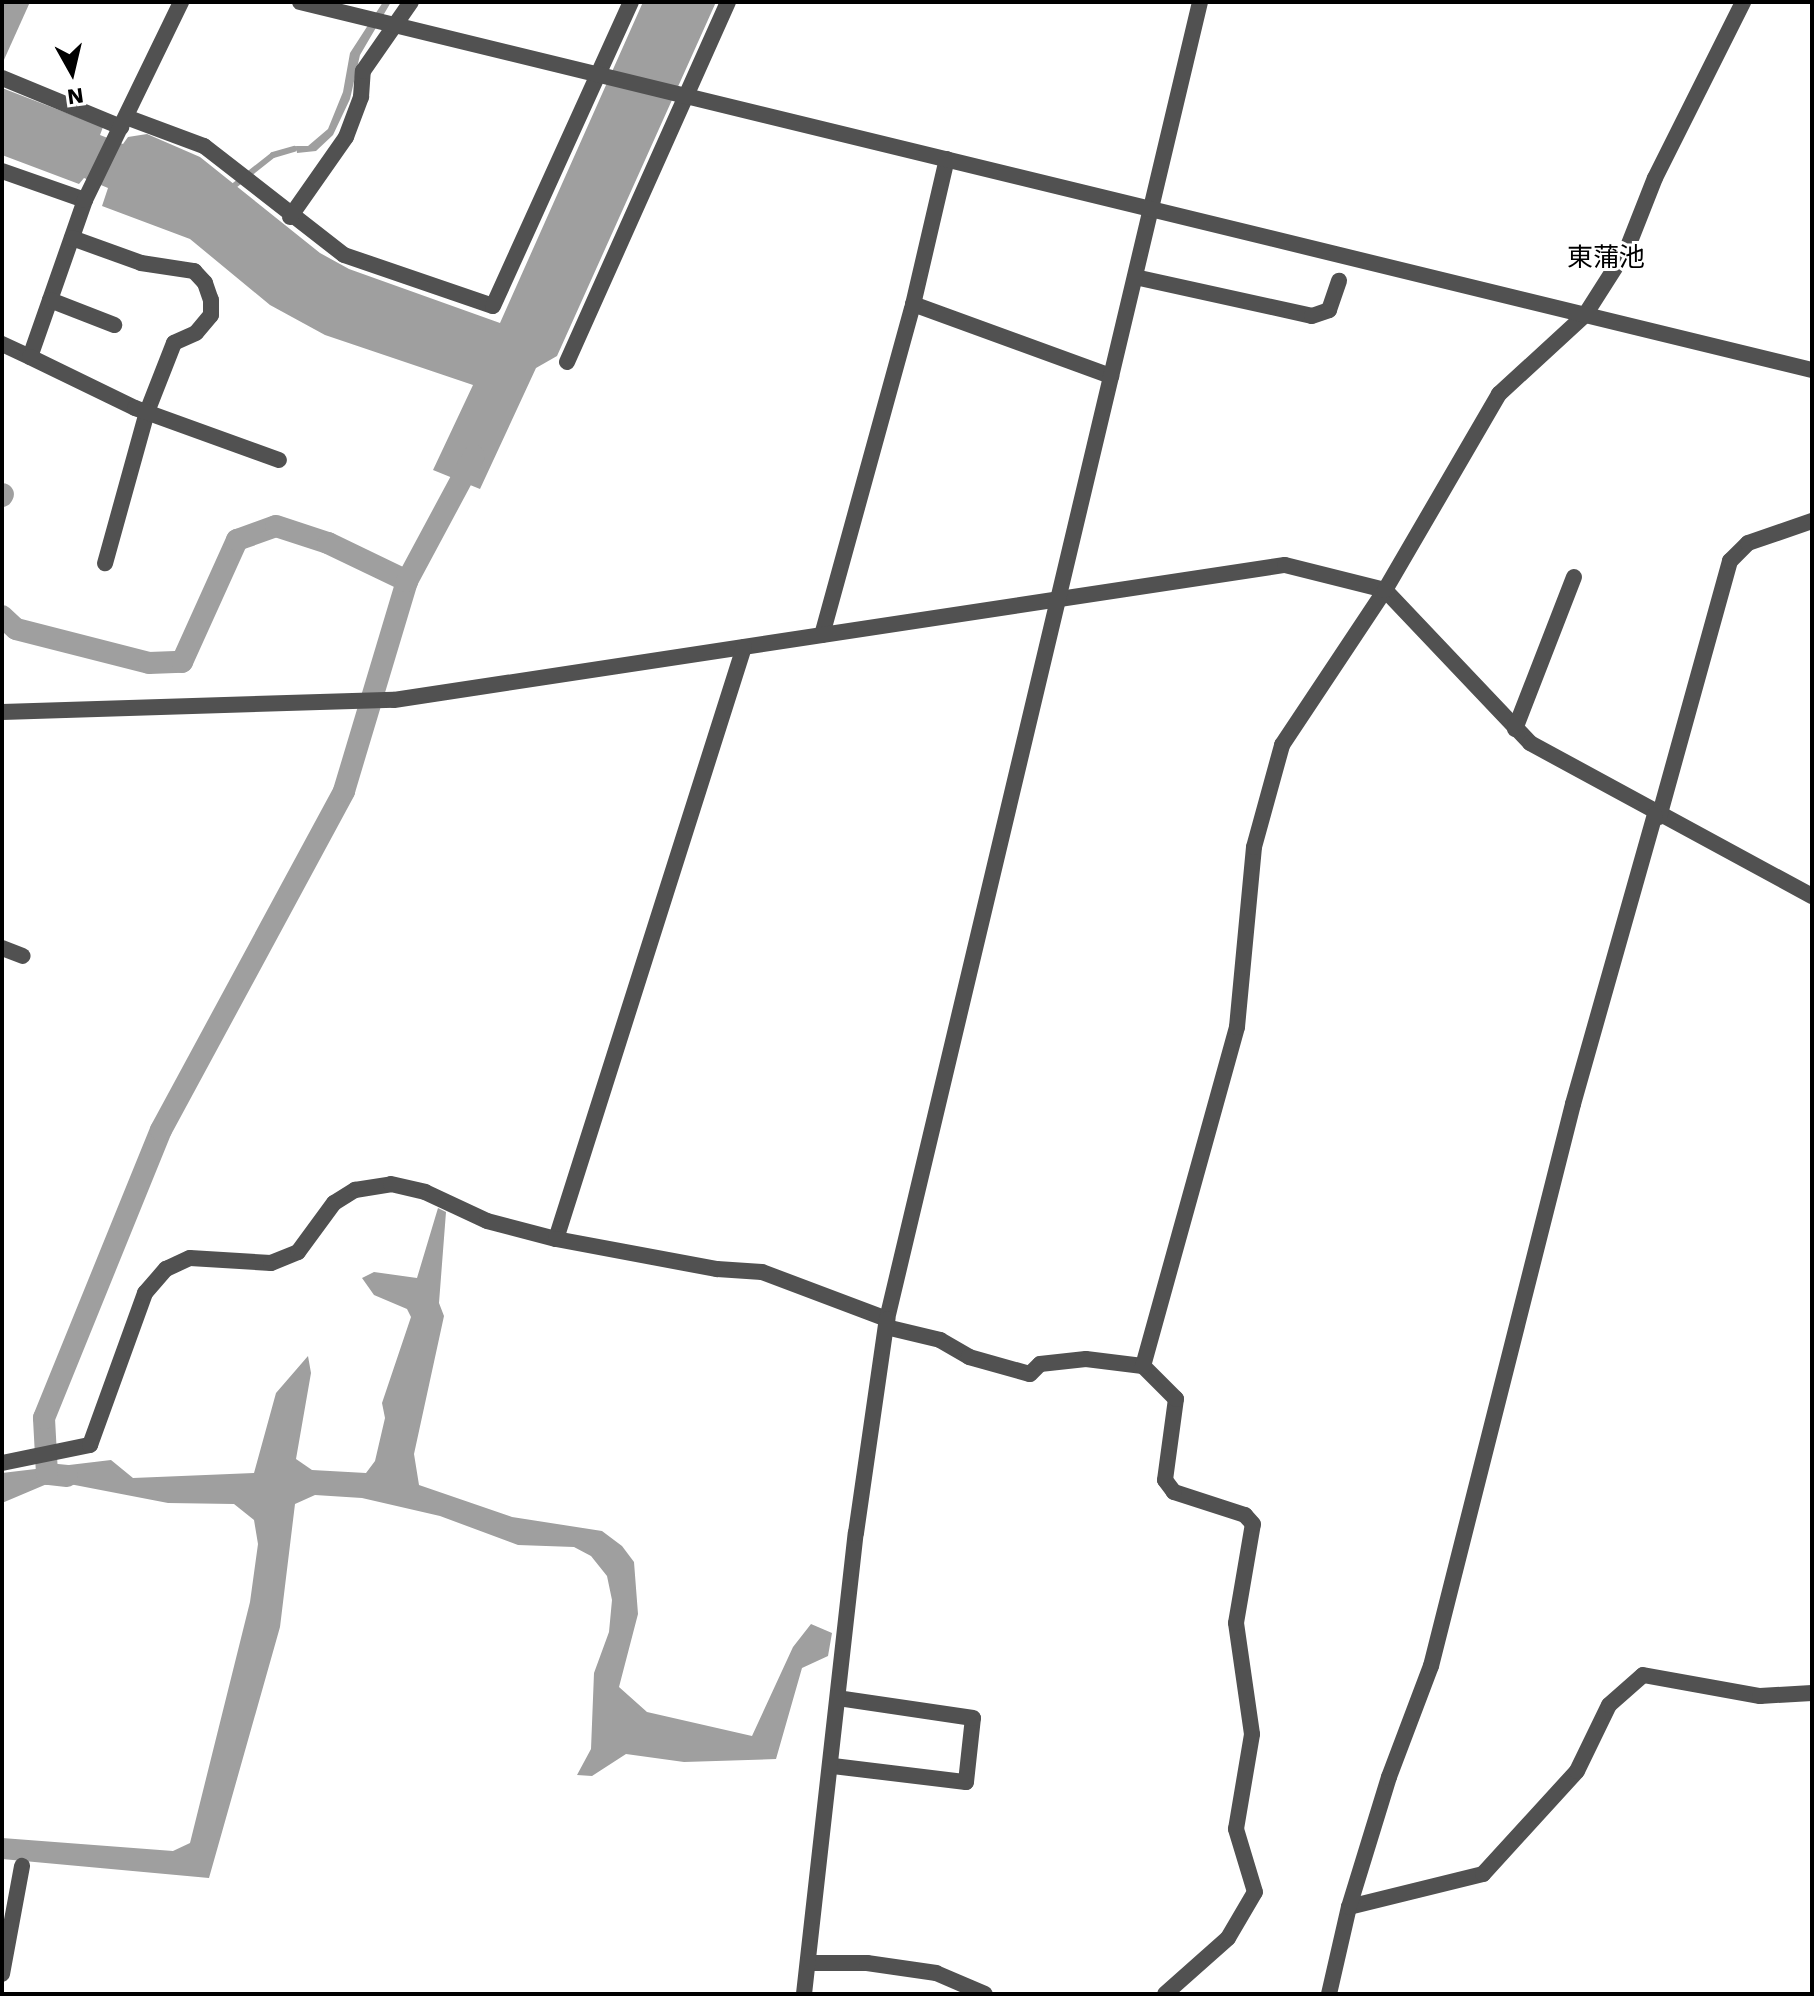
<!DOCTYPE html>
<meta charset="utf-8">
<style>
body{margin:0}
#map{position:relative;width:1814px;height:1996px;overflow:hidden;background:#fff;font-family:"Work Sans","Noto Sans JP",sans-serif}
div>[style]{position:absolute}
.water>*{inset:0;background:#9f9f9f}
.stream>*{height:6px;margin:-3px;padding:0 3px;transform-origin:3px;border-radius:3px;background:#9f9f9f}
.canal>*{height:22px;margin:-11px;padding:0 11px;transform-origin:11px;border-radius:11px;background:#9f9f9f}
.minor>*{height:16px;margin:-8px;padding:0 8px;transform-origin:8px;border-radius:8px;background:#515151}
.tertiary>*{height:16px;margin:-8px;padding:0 8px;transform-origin:8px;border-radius:8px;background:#515151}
span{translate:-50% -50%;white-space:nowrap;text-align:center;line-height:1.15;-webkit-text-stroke:6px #fff;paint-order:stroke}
.quarter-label{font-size:26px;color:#000}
.frame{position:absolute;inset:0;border:4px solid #000;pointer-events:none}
.north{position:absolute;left:32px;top:32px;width:80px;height:80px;-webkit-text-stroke:6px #fff;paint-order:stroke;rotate:172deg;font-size:22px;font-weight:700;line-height:32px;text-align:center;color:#000}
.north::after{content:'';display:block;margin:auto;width:28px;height:36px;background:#000;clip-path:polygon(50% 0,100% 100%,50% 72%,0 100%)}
</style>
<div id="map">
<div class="water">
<div style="clip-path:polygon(3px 2px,30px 2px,3px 62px,2px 62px)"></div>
<div style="clip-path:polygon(383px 2px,391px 2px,360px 55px,350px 99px,333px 135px,316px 151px,297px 153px,296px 146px,308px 146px,328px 129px,343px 92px,350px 53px)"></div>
<div style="clip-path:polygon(643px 2px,716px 2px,557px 356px,536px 368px,480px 489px,433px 470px,473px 385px,325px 335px,270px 305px,190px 239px,102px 206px,108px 188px,84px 178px,79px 184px,2px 155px,2px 88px,103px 127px,100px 135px,123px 144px,128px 137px,147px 134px,200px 157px,320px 253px,349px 269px,500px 323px)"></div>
<div style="clip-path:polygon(438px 1208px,446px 1212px,439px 1303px,444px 1316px,414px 1454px,419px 1485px,512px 1517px,602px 1531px,622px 1546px,634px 1562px,638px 1614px,619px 1687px,647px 1712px,752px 1736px,793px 1647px,811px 1624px,832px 1633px,828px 1656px,802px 1668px,776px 1759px,684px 1762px,626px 1754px,592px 1776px,577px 1775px,591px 1749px,594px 1673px,609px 1632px,612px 1600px,607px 1576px,591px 1556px,574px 1547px,518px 1545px,440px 1516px,362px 1498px,315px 1495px,295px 1504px,280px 1627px,209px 1878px,2px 1859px,2px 1838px,173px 1851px,190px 1843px,250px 1602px,258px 1544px,254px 1520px,234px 1504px,168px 1503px,54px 1481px,2px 1503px,2px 1473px,111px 1460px,133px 1478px,254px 1473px,276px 1393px,308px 1356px,311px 1373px,296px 1459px,312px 1470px,366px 1473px,375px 1461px,385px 1418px,382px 1403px,411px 1317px,407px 1309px,374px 1295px,362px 1278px,374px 1272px,417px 1278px)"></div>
</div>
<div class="stream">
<div style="left:235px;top:185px;width:48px;rotate:-38.3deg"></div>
<div style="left:273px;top:155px;width:22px;rotate:-16deg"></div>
</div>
<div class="canal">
<div style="left:2px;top:496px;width:2px;rotate:-63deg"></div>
<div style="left:2px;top:616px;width:19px;rotate:43deg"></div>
<div style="left:16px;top:629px;width:137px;rotate:14.3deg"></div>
<div style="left:149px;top:663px;width:33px;rotate:-2deg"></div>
<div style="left:182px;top:662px;width:134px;rotate:-65.7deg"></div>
<div style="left:237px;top:540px;width:41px;rotate:-19.7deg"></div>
<div style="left:276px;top:526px;width:55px;rotate:18.1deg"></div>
<div style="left:328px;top:543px;width:88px;rotate:25.7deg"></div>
<div style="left:67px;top:1476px;width:20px;rotate:-174deg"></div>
<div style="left:47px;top:1474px;width:56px;rotate:-93.1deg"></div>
<div style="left:44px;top:1418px;width:311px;rotate:-67.9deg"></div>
<div style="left:161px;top:1130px;width:385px;rotate:-61.6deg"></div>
<div style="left:344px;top:791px;width:219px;rotate:-73.3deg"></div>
<div style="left:407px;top:581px;width:142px;rotate:-61.8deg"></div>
</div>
<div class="minor">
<div style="left:2px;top:78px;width:129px;rotate:22.4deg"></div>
<div style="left:126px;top:117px;width:83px;rotate:20.4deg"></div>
<div style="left:204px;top:146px;width:177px;rotate:37.9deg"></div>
<div style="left:344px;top:255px;width:157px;rotate:18.9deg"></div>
<div style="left:493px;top:306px;width:334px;rotate:-65.6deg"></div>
<div style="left:2px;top:171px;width:88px;rotate:19.3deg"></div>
<div style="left:85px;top:200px;width:166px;rotate:109.3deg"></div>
<div style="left:30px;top:357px;width:31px;rotate:-155deg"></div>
<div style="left:85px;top:200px;width:220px;rotate:-64.1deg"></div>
<div style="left:290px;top:217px;width:98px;rotate:-55deg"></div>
<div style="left:346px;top:137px;width:43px;rotate:-69.4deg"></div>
<div style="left:361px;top:97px;width:26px;rotate:-86deg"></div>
<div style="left:363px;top:71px;width:84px;rotate:-55.2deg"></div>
<div style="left:72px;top:238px;width:73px;rotate:19.9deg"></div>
<div style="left:141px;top:263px;width:54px;rotate:8.6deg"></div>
<div style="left:194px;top:271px;width:16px;rotate:47deg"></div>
<div style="left:205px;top:283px;width:18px;rotate:71deg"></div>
<div style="left:211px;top:300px;width:15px;rotate:90deg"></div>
<div style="left:211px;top:315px;width:23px;rotate:130deg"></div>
<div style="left:196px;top:333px;width:24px;rotate:156deg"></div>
<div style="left:174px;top:343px;width:74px;rotate:111.4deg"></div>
<div style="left:147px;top:412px;width:157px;rotate:105.5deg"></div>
<div style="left:1135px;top:277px;width:181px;rotate:12.4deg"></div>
<div style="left:1312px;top:316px;width:18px;rotate:-19deg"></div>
<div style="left:1329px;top:310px;width:31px;rotate:-71deg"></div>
<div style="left:50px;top:300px;width:69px;rotate:21.3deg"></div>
<div style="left:913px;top:304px;width:211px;rotate:20deg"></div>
<div style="left:30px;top:357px;width:117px;rotate:25.9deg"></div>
<div style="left:135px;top:408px;width:153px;rotate:19.9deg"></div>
<div style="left:567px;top:362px;width:394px;rotate:-65.9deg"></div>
<div style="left:822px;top:635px;width:338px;rotate:-74.6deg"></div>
<div style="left:912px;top:309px;width:154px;rotate:-76.9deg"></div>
<div style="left:2px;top:712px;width:392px;rotate:-1.8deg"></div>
<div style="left:394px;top:700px;width:901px;rotate:-8.62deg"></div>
<div style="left:1285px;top:565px;width:103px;rotate:14deg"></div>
<div style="left:1385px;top:590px;width:211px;rotate:46.5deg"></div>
<div style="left:1530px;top:743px;width:321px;rotate:28.5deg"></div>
<div style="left:1515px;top:729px;width:163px;rotate:-68.8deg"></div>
<div style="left:1659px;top:817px;width:266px;rotate:-74.5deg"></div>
<div style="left:1730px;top:561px;width:25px;rotate:-45deg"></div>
<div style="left:1748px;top:543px;width:68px;rotate:-19deg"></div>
<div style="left:2px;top:948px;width:22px;rotate:21deg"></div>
<div style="left:556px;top:1239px;width:621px;rotate:-72.38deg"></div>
<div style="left:886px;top:1327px;width:56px;rotate:13.5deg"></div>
<div style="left:940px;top:1340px;width:34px;rotate:30deg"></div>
<div style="left:969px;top:1357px;width:63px;rotate:15.6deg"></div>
<div style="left:1030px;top:1374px;width:14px;rotate:-45deg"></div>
<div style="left:1040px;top:1364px;width:46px;rotate:-6.2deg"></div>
<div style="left:1086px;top:1359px;width:57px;rotate:7deg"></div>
<div style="left:2px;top:1463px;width:90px;rotate:-11.6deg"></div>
<div style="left:90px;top:1445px;width:162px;rotate:-70.1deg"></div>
<div style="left:145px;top:1293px;width:32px;rotate:-49deg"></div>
<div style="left:166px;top:1269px;width:26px;rotate:-25deg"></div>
<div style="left:190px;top:1258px;width:81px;rotate:3.5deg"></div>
<div style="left:271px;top:1263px;width:29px;rotate:-22deg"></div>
<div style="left:298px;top:1252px;width:61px;rotate:-53.7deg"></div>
<div style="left:334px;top:1203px;width:25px;rotate:-32deg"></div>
<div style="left:355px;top:1190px;width:36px;rotate:-9deg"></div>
<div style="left:391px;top:1184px;width:35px;rotate:13deg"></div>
<div style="left:425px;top:1192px;width:68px;rotate:25.1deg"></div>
<div style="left:487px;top:1221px;width:71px;rotate:14.6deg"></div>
<div style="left:556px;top:1239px;width:164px;rotate:10.6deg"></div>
<div style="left:717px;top:1269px;width:45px;rotate:3.8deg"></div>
<div style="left:762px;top:1272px;width:134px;rotate:20.6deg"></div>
<div style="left:887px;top:1319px;width:1354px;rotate:-76.63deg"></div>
<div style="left:833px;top:1766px;width:134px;rotate:6.9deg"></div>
<div style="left:966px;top:1782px;width:64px;rotate:-83.8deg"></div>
<div style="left:973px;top:1718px;width:136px;rotate:-171.6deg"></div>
<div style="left:1349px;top:1907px;width:138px;rotate:-13.8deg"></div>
<div style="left:1483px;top:1874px;width:139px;rotate:-47.6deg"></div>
<div style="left:1577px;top:1771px;width:73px;rotate:-64.1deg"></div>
<div style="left:1609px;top:1705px;width:45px;rotate:-41.4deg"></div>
<div style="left:1643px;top:1675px;width:119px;rotate:10.2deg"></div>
<div style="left:1760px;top:1696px;width:52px;rotate:-3.3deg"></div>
<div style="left:808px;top:1963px;width:59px"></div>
<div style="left:867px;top:1963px;width:70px;rotate:8.2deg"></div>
<div style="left:936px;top:1973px;width:53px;rotate:23.2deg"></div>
<div style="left:2px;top:1974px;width:110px;rotate:-79.5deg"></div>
<div style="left:804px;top:1994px;width:464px;rotate:-83.6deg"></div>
<div style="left:856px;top:1533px;width:216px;rotate:-81.8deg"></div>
<div style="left:1165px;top:1994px;width:84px;rotate:-41.6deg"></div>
<div style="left:1228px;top:1938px;width:53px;rotate:-59.6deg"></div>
<div style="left:1255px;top:1892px;width:66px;rotate:-106.8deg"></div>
<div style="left:1236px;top:1829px;width:96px;rotate:-80.4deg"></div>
<div style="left:1252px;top:1734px;width:112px;rotate:-98.2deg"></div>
<div style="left:1236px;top:1623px;width:100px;rotate:-80.3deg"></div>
<div style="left:1253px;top:1524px;width:12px;rotate:-132deg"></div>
<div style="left:1245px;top:1515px;width:75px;rotate:-162.1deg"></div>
<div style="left:1174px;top:1492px;width:15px;rotate:-127deg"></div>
<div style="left:1165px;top:1480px;width:82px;rotate:-82.3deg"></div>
<div style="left:1176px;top:1399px;width:47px;rotate:-135deg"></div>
<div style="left:1143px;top:1366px;width:352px;rotate:-74.5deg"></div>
<div style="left:1237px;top:1027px;width:181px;rotate:-84.6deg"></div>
<div style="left:1254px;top:847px;width:106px;rotate:-74.6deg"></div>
<div style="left:1282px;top:745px;width:186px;rotate:-56.4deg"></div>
<div style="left:1385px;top:590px;width:227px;rotate:-59.8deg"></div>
<div style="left:1499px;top:394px;width:117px;rotate:-42.6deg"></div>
<div style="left:1585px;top:315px;width:78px;rotate:-57.5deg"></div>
<div style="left:1627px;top:249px;width:76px;rotate:-68.5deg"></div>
<div style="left:1655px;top:178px;width:197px;rotate:-63.4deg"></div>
<div style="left:1329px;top:1994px;width:89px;rotate:-77.1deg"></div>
<div style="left:1349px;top:1907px;width:136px;rotate:-72.9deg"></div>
<div style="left:1389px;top:1777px;width:119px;rotate:-69.3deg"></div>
<div style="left:1431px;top:1666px;width:580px;rotate:-75.82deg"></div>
<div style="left:1573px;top:1104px;width:300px;rotate:-74.2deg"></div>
</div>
<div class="tertiary">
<div style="left:300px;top:2px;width:1556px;rotate:13.68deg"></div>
</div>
<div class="quarter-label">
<span style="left:1606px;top:258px">東蒲池</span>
</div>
<div class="frame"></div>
<div class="north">N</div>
</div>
